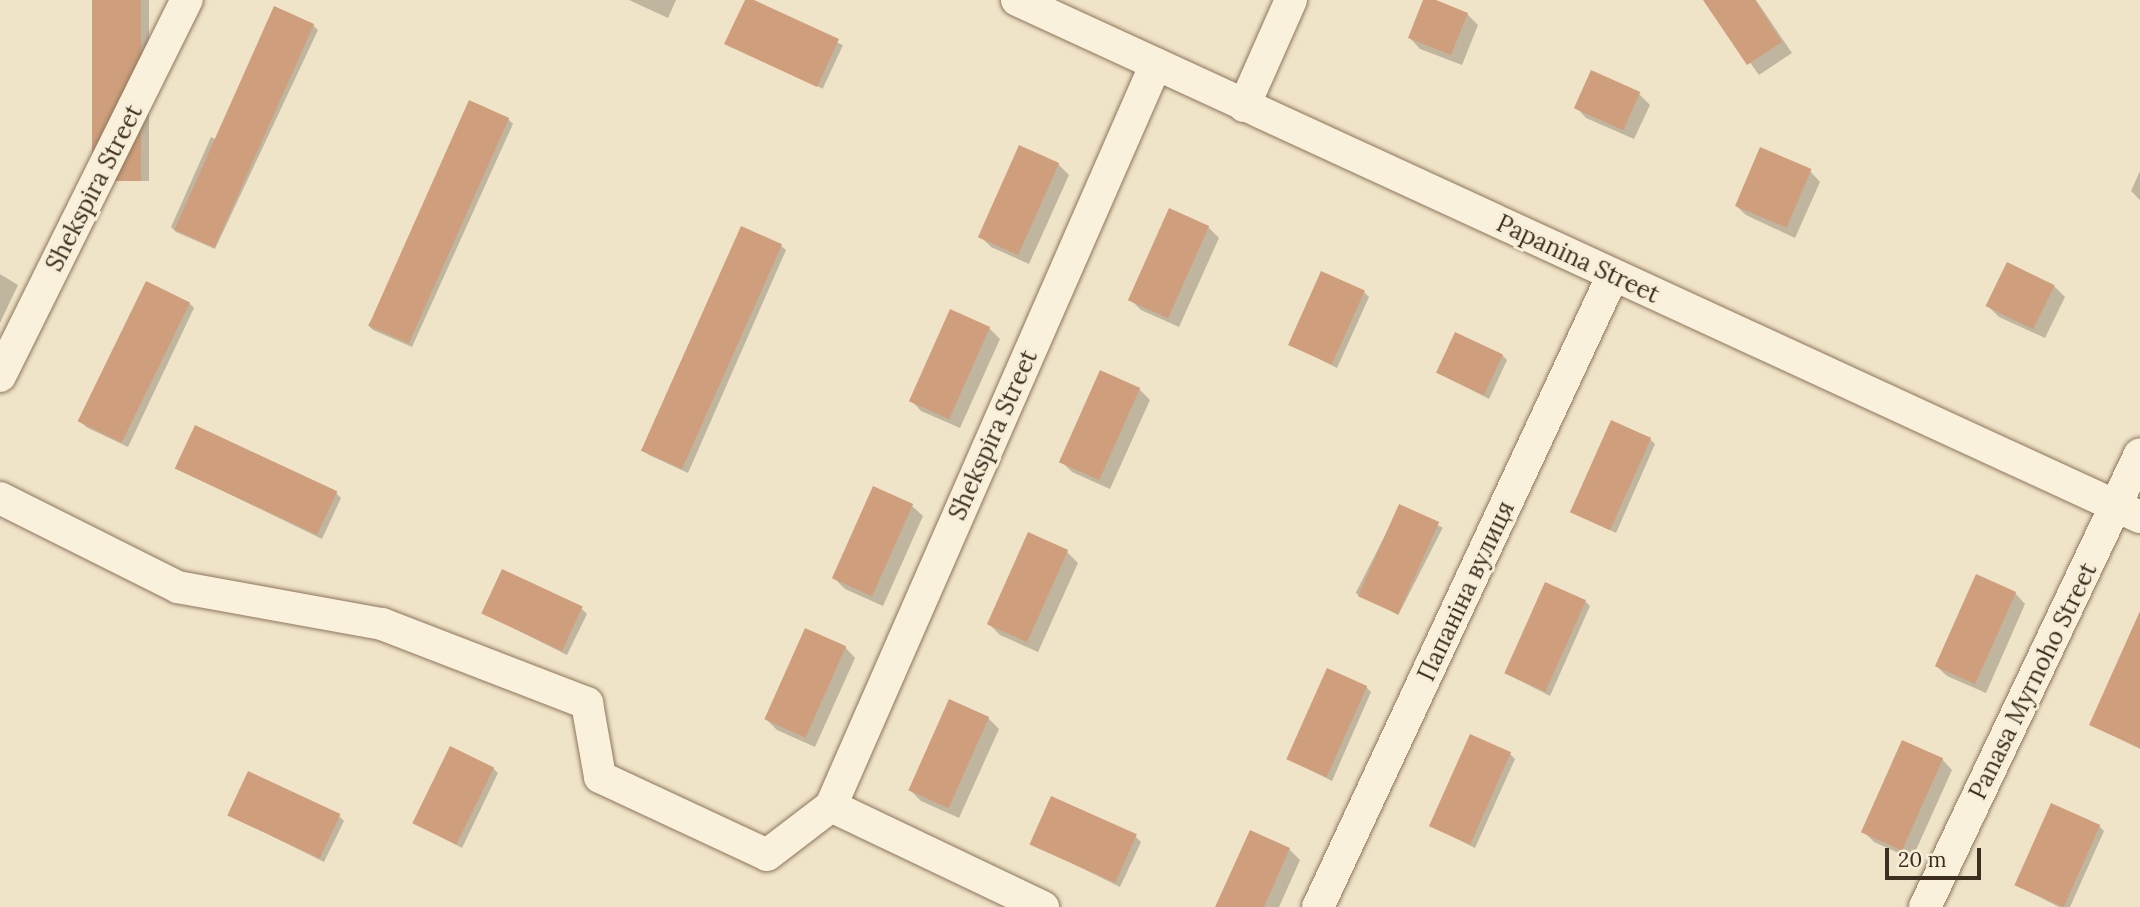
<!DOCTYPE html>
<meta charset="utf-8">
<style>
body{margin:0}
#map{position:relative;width:2140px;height:907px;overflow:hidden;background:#f0e4c8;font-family:Lora,serif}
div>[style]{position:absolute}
.shadow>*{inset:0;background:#0003;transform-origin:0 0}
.building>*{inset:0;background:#cf9f7d;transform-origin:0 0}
.roads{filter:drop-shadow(0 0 2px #8d765c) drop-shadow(0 0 2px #8d765c)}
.street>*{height:32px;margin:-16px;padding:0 16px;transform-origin:16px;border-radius:16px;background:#faf1dc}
span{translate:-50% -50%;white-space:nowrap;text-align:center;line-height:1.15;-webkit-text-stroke:6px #f7eed8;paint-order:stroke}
.street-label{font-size:24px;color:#3d2e20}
.scale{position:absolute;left:1885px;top:848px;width:96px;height:32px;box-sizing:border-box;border:4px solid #3d2e20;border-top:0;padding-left:9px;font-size:21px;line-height:24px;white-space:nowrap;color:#3d2e20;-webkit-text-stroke:5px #f7eed8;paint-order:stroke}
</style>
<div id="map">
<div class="shadow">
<div style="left:95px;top:0;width:54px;height:181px"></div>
<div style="clip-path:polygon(629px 0,676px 0,668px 18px)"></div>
<div style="left:746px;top:0;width:107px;height:48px;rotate:25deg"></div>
<div style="clip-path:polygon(1425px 0,1467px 14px,1478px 25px,1462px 65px,1420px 49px,1410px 38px)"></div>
<div style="clip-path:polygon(1705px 0,1756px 0,1792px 53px,1759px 75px)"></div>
<div style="clip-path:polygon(313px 25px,318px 30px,215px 249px,176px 232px,171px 227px,211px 137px,215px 139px)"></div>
<div style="clip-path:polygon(1639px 94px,1650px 105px,1634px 139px,1586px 118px,1576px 107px)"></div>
<div style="clip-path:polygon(508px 119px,513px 124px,412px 347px,373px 330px,368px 325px)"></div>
<div style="clip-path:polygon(1058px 164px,1069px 175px,1029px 264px,991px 247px,980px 236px)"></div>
<div style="clip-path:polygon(1810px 171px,1820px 182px,1795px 238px,1746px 215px,1735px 205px)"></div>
<div style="clip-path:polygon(2140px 171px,2140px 200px,2131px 191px)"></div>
<div style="clip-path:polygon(1208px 227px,1219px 238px,1179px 327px,1141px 310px,1130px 299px)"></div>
<div style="clip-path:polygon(780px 245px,786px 250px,688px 473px,649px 455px,644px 450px)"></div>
<div style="clip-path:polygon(0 274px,18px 285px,0 323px)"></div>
<div style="clip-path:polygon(2054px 286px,2065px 297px,2045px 338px,1999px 317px,1988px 306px)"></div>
<div style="clip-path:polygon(1364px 292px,1369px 297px,1337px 368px,1289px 344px)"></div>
<div style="clip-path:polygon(189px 303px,194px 308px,128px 447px,86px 427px,81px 422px)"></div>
<div style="clip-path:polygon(989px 328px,1000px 339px,960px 428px,921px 411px,911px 400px)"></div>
<div style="clip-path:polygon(1502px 355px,1507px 360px,1489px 399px,1438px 373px)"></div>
<div style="clip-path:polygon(1139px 389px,1150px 400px,1110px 489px,1072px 472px,1061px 461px)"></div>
<div style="clip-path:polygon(1650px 439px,1655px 444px,1616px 533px,1572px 512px)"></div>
<div style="clip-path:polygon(176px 468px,336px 493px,341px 498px,322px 539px)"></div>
<div style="clip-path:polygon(912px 506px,923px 516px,883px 606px,845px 589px,834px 578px)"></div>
<div style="left:1400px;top:506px;width:48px;height:98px;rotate:27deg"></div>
<div style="clip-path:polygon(1029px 535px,1067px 552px,1078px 563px,1038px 652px,1000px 635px,989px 624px)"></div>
<div style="clip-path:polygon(2015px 593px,2025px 604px,1986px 693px,1947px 676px,1936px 666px)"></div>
<div style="clip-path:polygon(1585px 601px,1590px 606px,1550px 696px,1507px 674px)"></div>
<div style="clip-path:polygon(582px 609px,587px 614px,567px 655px,483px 613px)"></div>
<div style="clip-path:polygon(845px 647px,855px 658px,815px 747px,777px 730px,766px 719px)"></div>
<div style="clip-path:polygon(2140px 651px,2140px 749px,2091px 725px)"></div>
<div style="clip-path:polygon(1366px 687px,1371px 692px,1332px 781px,1288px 759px)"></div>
<div style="clip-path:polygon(988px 718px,999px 729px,959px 818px,921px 801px,910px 790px)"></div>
<div style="clip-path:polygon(1510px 754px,1515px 759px,1475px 848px,1431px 826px)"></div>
<div style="clip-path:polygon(1942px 759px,1952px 770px,1912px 859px,1874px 842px,1863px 831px)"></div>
<div style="clip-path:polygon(493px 768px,498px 773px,462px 848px,415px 823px)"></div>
<div style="clip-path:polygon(229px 815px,339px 816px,344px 821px,324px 862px)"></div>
<div style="clip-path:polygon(2099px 826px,2104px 831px,2070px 907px,2059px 907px,2016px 885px)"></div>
<div style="clip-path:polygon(1136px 837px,1141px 842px,1120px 887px,1031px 843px)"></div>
<div style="clip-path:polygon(1289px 849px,1300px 860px,1279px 907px,1217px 907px)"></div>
</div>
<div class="building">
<div style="left:92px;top:0;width:49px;height:181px"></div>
<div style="clip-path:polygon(745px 0,754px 0,839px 39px,817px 87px,724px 44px)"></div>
<div style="clip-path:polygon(1423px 0,1436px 0,1468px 13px,1451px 55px,1408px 38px)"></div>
<div style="clip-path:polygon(1703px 0,1755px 0,1782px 42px,1747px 65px)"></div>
<div style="left:274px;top:6px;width:44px;height:245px;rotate:24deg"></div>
<div style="left:1591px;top:70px;width:54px;height:42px;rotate:24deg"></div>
<div style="left:469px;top:100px;width:44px;height:247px;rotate:24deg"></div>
<div style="left:1019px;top:145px;width:44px;height:101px;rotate:24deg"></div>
<div style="left:1760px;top:147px;width:56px;height:64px;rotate:23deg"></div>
<div style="left:1169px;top:208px;width:44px;height:101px;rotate:24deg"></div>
<div style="left:741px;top:226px;width:45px;height:246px;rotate:24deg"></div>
<div style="left:2007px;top:262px;width:53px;height:49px;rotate:26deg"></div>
<div style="left:1321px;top:271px;width:48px;height:81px;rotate:24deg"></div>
<div style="left:146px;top:281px;width:49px;height:156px;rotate:26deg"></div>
<div style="left:950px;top:309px;width:44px;height:101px;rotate:24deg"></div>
<div style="left:1455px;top:332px;width:53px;height:45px;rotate:25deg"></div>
<div style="left:1100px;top:370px;width:44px;height:101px;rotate:24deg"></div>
<div style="left:1611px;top:420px;width:44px;height:101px;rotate:24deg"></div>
<div style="left:195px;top:425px;width:157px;height:48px;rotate:25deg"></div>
<div style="left:873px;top:486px;width:44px;height:101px;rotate:24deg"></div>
<div style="left:1399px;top:504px;width:44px;height:101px;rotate:24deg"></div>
<div style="left:1028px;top:532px;width:44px;height:101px;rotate:24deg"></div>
<div style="left:502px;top:569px;width:89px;height:49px;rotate:25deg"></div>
<div style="left:1976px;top:574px;width:44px;height:101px;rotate:24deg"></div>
<div style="left:1545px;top:582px;width:45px;height:100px;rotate:24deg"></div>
<div style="clip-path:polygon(2140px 611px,2140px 748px,2089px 725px)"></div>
<div style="left:805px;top:628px;width:45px;height:100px;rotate:24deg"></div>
<div style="left:1327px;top:668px;width:44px;height:100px;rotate:24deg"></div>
<div style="left:949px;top:699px;width:44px;height:100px;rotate:24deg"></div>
<div style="left:1470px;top:734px;width:45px;height:101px;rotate:24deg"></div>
<div style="left:1902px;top:740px;width:45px;height:101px;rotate:24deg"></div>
<div style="left:450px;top:746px;width:49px;height:86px;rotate:26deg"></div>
<div style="left:248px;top:771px;width:102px;height:49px;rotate:25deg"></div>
<div style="left:1051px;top:796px;width:94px;height:53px;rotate:24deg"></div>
<div style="left:2051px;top:803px;width:54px;height:90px;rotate:24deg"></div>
<div style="clip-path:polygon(1250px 830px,1290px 848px,1264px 907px,1215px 907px)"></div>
</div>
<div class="roads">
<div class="street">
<div style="left:1017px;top:0;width:1236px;rotate:24.72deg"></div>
<div style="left:1244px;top:106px;width:116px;rotate:-66.1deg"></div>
<div style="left:0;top:376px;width:420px;rotate:-63.6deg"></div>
<div style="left:0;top:498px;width:199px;rotate:26.6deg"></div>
<div style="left:178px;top:587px;width:207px;rotate:10.3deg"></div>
<div style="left:382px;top:624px;width:220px;rotate:21.1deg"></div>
<div style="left:587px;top:703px;width:75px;rotate:80deg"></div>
<div style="left:600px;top:777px;width:184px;rotate:25deg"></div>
<div style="left:767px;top:855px;width:81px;rotate:-37.4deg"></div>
<div style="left:831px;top:806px;width:810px;rotate:-66.35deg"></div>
<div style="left:831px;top:806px;width:235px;rotate:25.5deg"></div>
<div style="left:1318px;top:907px;width:697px;rotate:-64.98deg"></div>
<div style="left:1925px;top:907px;width:501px;rotate:-64.61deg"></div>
</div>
</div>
<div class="street-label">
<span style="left:94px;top:188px;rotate:-63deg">Shekspira Street</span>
<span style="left:1578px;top:259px;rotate:25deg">Papanina Street</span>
<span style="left:993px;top:435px;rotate:-66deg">Shekspira Street</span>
<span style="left:1466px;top:591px;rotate:-65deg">Папаніна вулиця</span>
<span style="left:2033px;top:681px;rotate:-64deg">Panasa Myrnoho Street</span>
</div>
<div class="scale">20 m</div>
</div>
